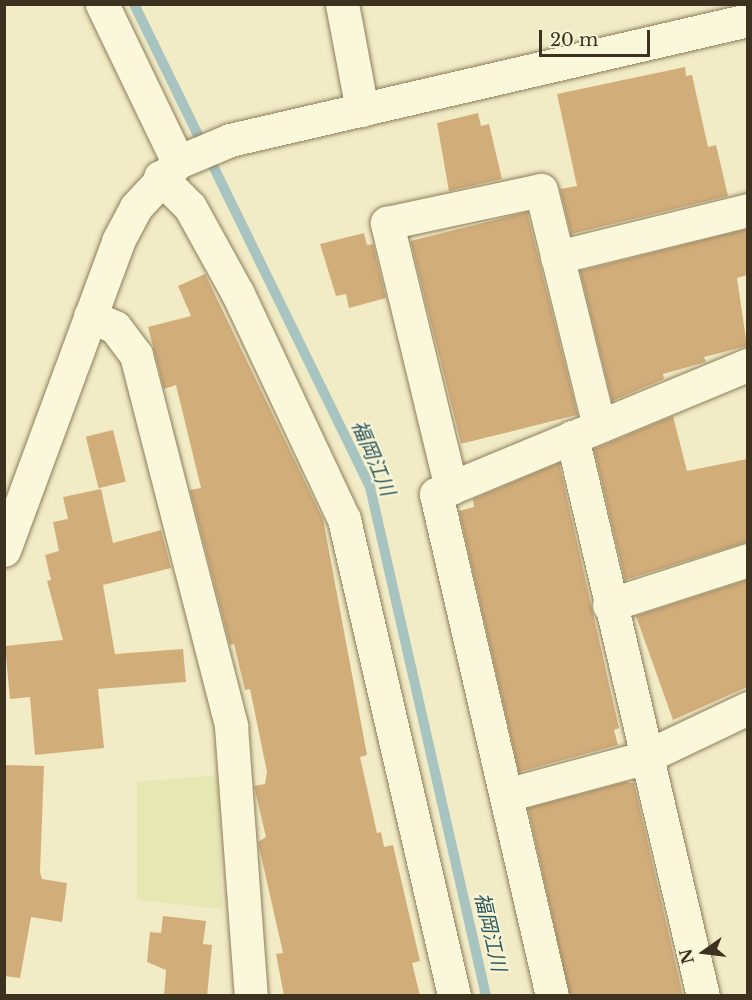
<!DOCTYPE html>
<meta charset="utf-8">
<style>
body{margin:0}
#map{position:relative;width:752px;height:1000px;overflow:hidden;background:#f1ebc6;font-family:"Libre Baskerville","Noto Sans JP",serif}
div>[style]{position:absolute}
.farmland>*{inset:0;background:#e6e7b3}
.stream>*{height:10px;margin:-5px;padding:0 5px;transform-origin:5px;border-radius:5px;background:#a7c4c1}
.building>*{inset:0;background:#d1ad7a;transform-origin:0 0}
.roads{filter:drop-shadow(0 0 2px #8d7e5a) drop-shadow(0 0 2px #8d7e5a)}
.minor>*{height:33px;margin:-16.5px;padding:0 16.5px;transform-origin:16.5px;border-radius:16.5px;background:#fbf7da}
span{translate:-50% -50%;white-space:nowrap;text-align:center;line-height:1.15;-webkit-text-stroke:4.5px #f7f4d6;paint-order:stroke}
.water-label{font-size:20px;color:#2d585d;font-style:italic}
.frame{position:absolute;inset:0;border:6px solid #3d321f;pointer-events:none}
.north{position:absolute;left:674px;top:922px;width:60px;height:60px;-webkit-text-stroke:4px #f7f4d6;paint-order:stroke;rotate:256deg;font-size:16px;font-weight:700;line-height:24px;text-align:center;color:#3d321f}
.north::after{content:'';display:block;margin:auto;width:21px;height:27px;background:#3d321f;clip-path:polygon(50% 0,100% 100%,50% 72%,0 100%)}
.scale{position:absolute;left:539px;top:30px;width:111px;height:27px;box-sizing:border-box;border:3px solid #3d321f;border-top:0;padding-left:8px;font-size:18px;line-height:21px;white-space:nowrap;color:#3d321f;-webkit-text-stroke:4px #f7f4d6;paint-order:stroke}
</style>
<div id="map">
<div class="farmland">
<div style="clip-path:polygon(218px 775px,222px 909px,137px 900px,137px 782px)"></div>
</div>
<div class="stream">
<div style="left:134px;top:4px;width:538px;rotate:63.96deg"></div>
<div style="left:370px;top:487px;width:522px;rotate:77.16deg"></div>
</div>
<div class="building">
<div style="clip-path:polygon(685px 67px,686px 76px,692px 75px,708px 147px,716px 145px,728px 196px,571px 234px,560px 189px,577px 186px,557px 94px)"></div>
<div style="clip-path:polygon(478px 113px,481px 126px,489px 124px,502px 179px,449px 191px,437px 123px)"></div>
<div style="left:527px;top:212px;width:209px;height:120px;rotate:76deg"></div>
<div style="clip-path:polygon(747px 229px,747px 275px,737px 278px,747px 346px,704px 357px,706px 362px,663px 374px,664px 379px,612px 401px,580px 271px)"></div>
<div style="clip-path:polygon(364px 233px,367px 245px,373px 244px,386px 298px,349px 308px,346px 294px,336px 296px,320px 244px)"></div>
<div style="clip-path:polygon(205px 274px,323px 519px,367px 755px,360px 757px,377px 833px,381px 832px,384px 847px,393px 845px,420px 961px,412px 963px,420px 996px,284px 996px,276px 954px,283px 953px,258px 842px,266px 837px,254px 786px,265px 784px,267px 772px,250px 689px,245px 690px,234px 644px,230px 645px,190px 490px,201px 488px,176px 385px,164px 389px,148px 327px,191px 316px,178px 286px)"></div>
<div style="clip-path:polygon(673px 416px,687px 471px,747px 459px,747px 542px,625px 580px,594px 449px)"></div>
<div style="left:113px;top:430px;width:53px;height:28px;rotate:76deg"></div>
<div style="clip-path:polygon(559px 463px,619px 728px,614px 730px,618px 745px,519px 772px,459px 511px,474px 507px,473px 499px)"></div>
<div style="clip-path:polygon(101px 489px,113px 543px,161px 530px,171px 568px,103px 585px,115px 654px,183px 649px,186px 682px,98px 689px,104px 748px,35px 755px,30px 697px,10px 699px,5px 646px,63px 640px,47px 581px,51px 580px,45px 555px,59px 551px,53px 522px,68px 519px,63px 497px)"></div>
<div style="clip-path:polygon(747px 580px,747px 687px,673px 720px,636px 616px)"></div>
<div style="clip-path:polygon(4px 765px,44px 766px,40px 872px,42px 879px,67px 883px,62px 922px,31px 917px,20px 978px,4px 976px)"></div>
<div style="clip-path:polygon(626px 782px,634px 783px,683px 996px,570px 996px,528px 808px)"></div>
<div style="clip-path:polygon(163px 916px,206px 921px,203px 944px,212px 945px,207px 996px,164px 996px,166px 970px,147px 962px,150px 932px,161px 933px)"></div>
</div>
<div class="roads">
<div class="minor">
<div style="left:102px;top:4px;width:175px;rotate:64.3deg"></div>
<div style="left:342px;top:4px;width:108px;rotate:79.3deg"></div>
<div style="left:160px;top:177px;width:42px;rotate:45deg"></div>
<div style="left:190px;top:207px;width:99px;rotate:61.1deg"></div>
<div style="left:238px;top:294px;width:249px;rotate:64.8deg"></div>
<div style="left:344px;top:519px;width:490px;rotate:77deg"></div>
<div style="left:557px;top:257px;width:197px;rotate:-13.8deg"></div>
<div style="left:90px;top:316px;width:27px;rotate:24deg"></div>
<div style="left:115px;top:327px;width:35px;rotate:53deg"></div>
<div style="left:136px;top:355px;width:383px;rotate:75.6deg"></div>
<div style="left:231px;top:726px;width:271px;rotate:85.8deg"></div>
<div style="left:572px;top:437px;width:574px;rotate:76.81deg"></div>
<div style="left:451px;top:488px;width:273px;rotate:-103.6deg"></div>
<div style="left:387px;top:223px;width:157px;rotate:-12.1deg"></div>
<div style="left:541px;top:190px;width:243px;rotate:76.2deg"></div>
<div style="left:4px;top:550px;width:329px;rotate:-69.7deg"></div>
<div style="left:118px;top:241px;width:38px;rotate:-62deg"></div>
<div style="left:136px;top:207px;width:62px;rotate:-47deg"></div>
<div style="left:178px;top:162px;width:56px;rotate:-22.9deg"></div>
<div style="left:230px;top:140px;width:532px;rotate:-13.04deg"></div>
<div style="left:609px;top:605px;width:146px;rotate:-17.9deg"></div>
<div style="left:506px;top:795px;width:142px;rotate:-15.1deg"></div>
<div style="left:643px;top:758px;width:116px;rotate:-25.5deg"></div>
<div style="left:552px;top:996px;width:515px;rotate:-103.01deg"></div>
<div style="left:436px;top:494px;width:338px;rotate:-22.5deg"></div>
</div>
</div>
<div class="water-label">
<span style="left:373px;top:458px;rotate:67deg">福岡江川</span>
<span style="left:490px;top:932px;rotate:77deg">福岡江川</span>
</div>
<div class="frame"></div>
<div class="north">N</div>
<div class="scale">20 m</div>
</div>
